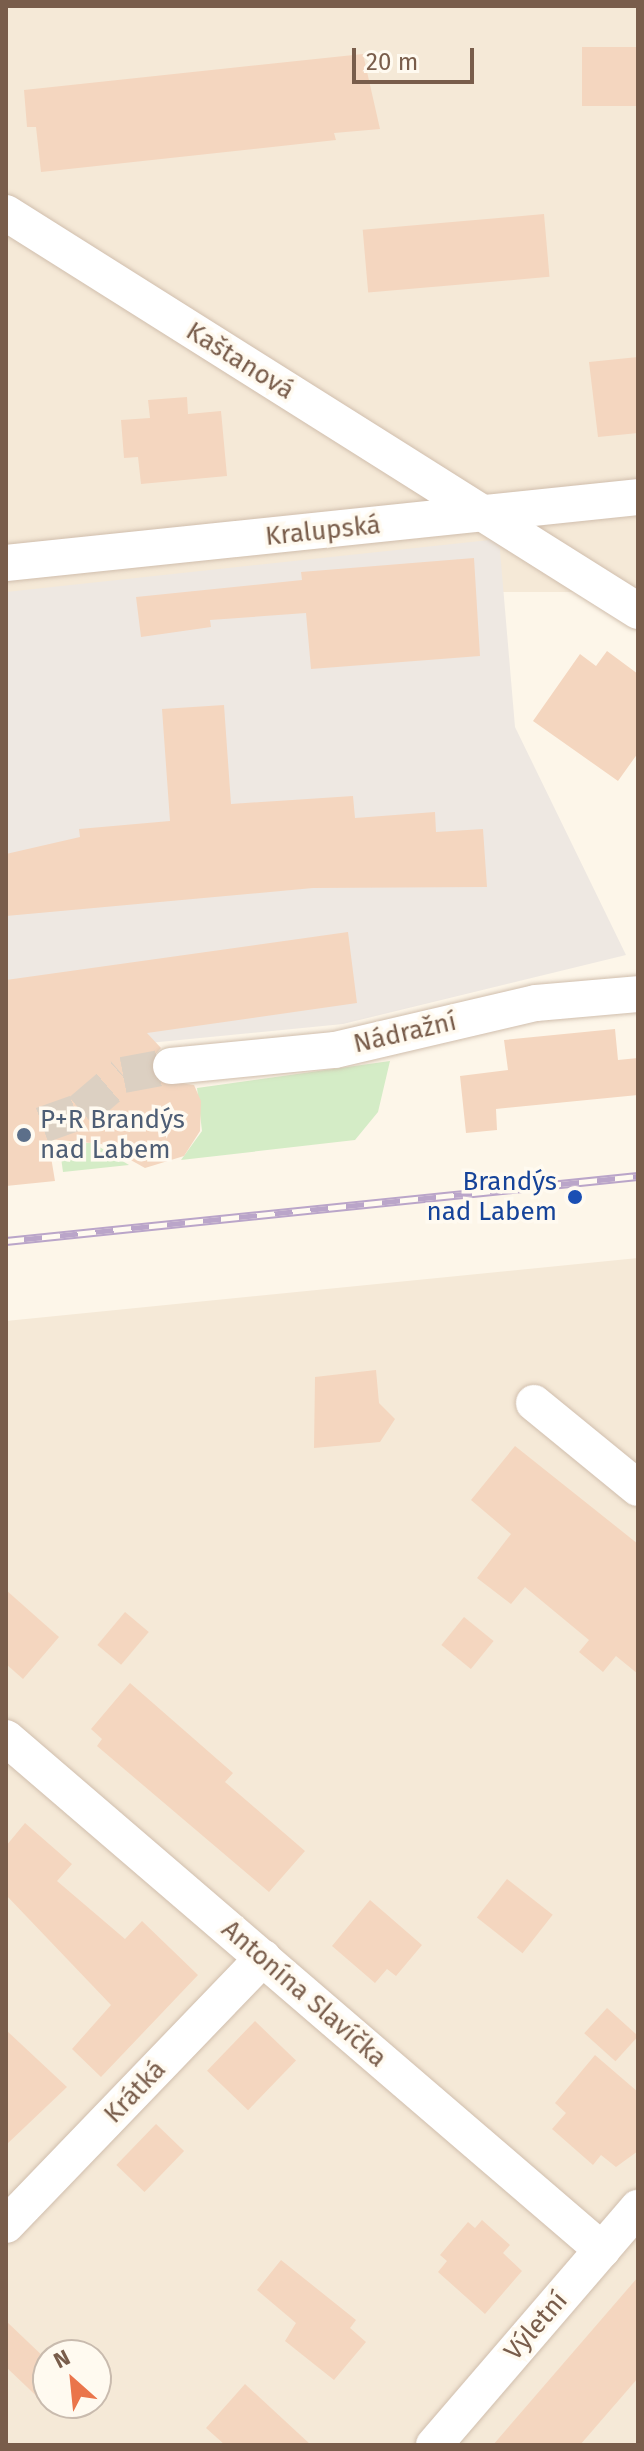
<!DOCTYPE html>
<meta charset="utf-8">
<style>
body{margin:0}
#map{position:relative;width:644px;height:2451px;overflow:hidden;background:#fdf6e9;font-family:"Fira Sans",sans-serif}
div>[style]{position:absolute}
.residential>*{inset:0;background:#f5e9d7;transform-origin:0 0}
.industrial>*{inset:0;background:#eee8e2}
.green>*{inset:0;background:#d4ecc6}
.building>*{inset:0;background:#f4d6bf;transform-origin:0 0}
.minor-tunnel>*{height:36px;margin-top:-18px;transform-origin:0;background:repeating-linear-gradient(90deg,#dcd0c2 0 36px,transparent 0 54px)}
.roads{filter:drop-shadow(0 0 2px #d0bead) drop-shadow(0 0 2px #d0bead)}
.minor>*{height:36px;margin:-18px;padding:0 18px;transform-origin:18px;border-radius:18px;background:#fff}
.rail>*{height:9px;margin-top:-4.5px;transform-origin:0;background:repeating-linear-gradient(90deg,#fffaf0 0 18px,#baa5c9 0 36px);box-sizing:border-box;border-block:2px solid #baa5c9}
.dots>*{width:22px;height:22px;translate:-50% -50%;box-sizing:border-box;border:4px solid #fffaf0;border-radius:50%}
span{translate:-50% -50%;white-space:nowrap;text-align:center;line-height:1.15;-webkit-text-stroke:7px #fffaf0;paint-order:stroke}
.street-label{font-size:26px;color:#795d4b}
.service-label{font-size:26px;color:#4e5e75}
.left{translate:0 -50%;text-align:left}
.transit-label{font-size:26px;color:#164399}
.right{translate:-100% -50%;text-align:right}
.frame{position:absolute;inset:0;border:8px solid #795d4b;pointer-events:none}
.north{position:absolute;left:32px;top:2339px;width:80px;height:80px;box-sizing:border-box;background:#fffaf0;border:2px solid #c9bbae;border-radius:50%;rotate:333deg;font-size:22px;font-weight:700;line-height:32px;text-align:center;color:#795d4b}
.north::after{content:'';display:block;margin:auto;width:28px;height:36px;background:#ea754b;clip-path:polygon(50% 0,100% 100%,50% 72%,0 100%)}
.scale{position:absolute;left:352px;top:48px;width:122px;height:36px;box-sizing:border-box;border:4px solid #795d4b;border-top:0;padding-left:10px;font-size:24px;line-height:28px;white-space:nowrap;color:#795d4b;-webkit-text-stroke:6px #fffaf0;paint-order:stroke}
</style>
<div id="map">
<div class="residential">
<div style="left:6px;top:6px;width:632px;height:586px"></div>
<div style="clip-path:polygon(evenodd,638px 1258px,638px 2445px,6px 2445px,6px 1321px,638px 1258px,48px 2355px,96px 2355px,96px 2403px,48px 2403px,48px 2355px)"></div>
</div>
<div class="industrial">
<div style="clip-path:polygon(499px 539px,515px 727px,626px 955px,343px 1024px,6px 1057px,6px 592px)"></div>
</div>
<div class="green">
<div style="clip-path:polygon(390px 1061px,378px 1112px,355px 1140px,181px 1160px,202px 1131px,197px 1088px)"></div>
<div style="clip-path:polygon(59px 1143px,93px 1143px,129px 1165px,63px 1172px)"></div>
</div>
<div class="building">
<div style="left:638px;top:47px;width:59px;height:56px;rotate:90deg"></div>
<div style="clip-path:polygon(363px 54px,380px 129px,334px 133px,336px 140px,41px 172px,36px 127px,27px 127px,24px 90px)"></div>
<div style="left:544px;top:214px;width:63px;height:182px;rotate:85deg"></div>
<div style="clip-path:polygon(638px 357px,638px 433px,598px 437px,589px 362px)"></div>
<div style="clip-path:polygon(187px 397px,188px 414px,221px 411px,227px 476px,141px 484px,138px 457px,124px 458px,121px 420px,150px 418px,148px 400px)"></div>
<div style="clip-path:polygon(474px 558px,480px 656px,311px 669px,306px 613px,210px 620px,211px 627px,141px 637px,136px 597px,302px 580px,301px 572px)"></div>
<div style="clip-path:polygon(607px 651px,638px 674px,638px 753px,618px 781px,533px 721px,580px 654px,596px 666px)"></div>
<div style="clip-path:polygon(224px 705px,231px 804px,353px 796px,355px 818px,435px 812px,436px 832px,483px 829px,487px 887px,313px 888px,6px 916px,6px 854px,80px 837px,79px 829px,170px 821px,162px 709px)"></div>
<div style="clip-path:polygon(348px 932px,357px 1003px,147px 1033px,161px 1048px,152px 1058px,154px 1079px,194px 1085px,201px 1101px,200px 1131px,184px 1156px,145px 1168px,102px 1144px,48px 1139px,55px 1181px,6px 1186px,6px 980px)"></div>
<div style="clip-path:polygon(615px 1029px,618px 1060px,638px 1058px,638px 1095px,496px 1109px,497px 1130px,466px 1133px,460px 1076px,508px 1070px,504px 1040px)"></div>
<div style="clip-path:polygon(376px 1370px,379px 1403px,395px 1419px,380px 1442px,314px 1448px,315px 1377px)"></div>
<div style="clip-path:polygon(515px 1446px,638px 1544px,638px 1674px,616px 1656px,603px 1672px,579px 1652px,589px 1640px,525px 1587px,511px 1604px,477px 1578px,511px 1534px,471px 1500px)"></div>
<div style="clip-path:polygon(6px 1590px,59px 1637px,23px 1679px,6px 1664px)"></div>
<div style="left:125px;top:1612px;width:31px;height:43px;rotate:40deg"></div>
<div style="left:464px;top:1617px;width:38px;height:36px;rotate:39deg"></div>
<div style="clip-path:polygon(130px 1683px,233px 1773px,225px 1782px,305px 1851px,269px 1892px,97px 1746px,102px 1739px,91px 1729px)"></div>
<div style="clip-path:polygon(25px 1823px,72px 1864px,57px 1881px,125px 1939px,142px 1921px,198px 1975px,101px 2077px,72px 2049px,111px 2005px,6px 1895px,6px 1846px)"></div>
<div style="left:507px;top:1879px;width:58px;height:49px;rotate:38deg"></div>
<div style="clip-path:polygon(370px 1900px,422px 1945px,396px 1976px,387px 1969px,375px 1983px,332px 1946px)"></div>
<div style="left:607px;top:2008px;width:42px;height:34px;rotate:42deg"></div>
<div style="left:255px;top:2021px;width:57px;height:69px;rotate:44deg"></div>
<div style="clip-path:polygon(6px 2030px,67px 2087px,6px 2145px)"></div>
<div style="clip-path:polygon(595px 2055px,638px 2092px,638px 2151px,616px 2167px,601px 2155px,593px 2165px,552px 2129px,566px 2113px,555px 2103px)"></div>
<div style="left:156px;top:2124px;width:39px;height:57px;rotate:44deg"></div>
<div style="clip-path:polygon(482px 2220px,510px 2245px,503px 2253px,522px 2271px,485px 2314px,438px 2272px,447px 2261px,440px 2255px,468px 2222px,475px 2228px)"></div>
<div style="clip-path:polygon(281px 2260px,356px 2320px,350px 2328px,366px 2342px,334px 2380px,285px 2341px,296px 2323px,257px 2290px)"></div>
<div style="clip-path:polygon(638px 2277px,638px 2378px,580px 2445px,493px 2445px)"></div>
<div style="clip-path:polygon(6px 2321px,48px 2361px,48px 2407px,6px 2367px)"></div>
<div style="clip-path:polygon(245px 2384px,311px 2445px,225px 2445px,206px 2428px)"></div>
</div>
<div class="minor-tunnel">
<div style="left:42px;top:1125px;width:41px;rotate:-19.7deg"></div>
<div style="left:81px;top:1111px;width:55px;rotate:-40.6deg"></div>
<div style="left:123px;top:1075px;width:49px;rotate:-10.6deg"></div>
</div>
<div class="roads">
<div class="minor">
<div style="left:6px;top:213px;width:747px;rotate:32.2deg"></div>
<div style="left:6px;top:563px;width:635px;rotate:-5.96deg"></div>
<div style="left:171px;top:1066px;width:165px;rotate:-5.6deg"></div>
<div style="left:335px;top:1050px;width:206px;rotate:-13.2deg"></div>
<div style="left:536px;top:1003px;width:102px;rotate:-5deg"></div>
<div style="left:534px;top:1403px;width:134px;rotate:39.3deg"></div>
<div style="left:6px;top:1738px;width:786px;rotate:40.66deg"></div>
<div style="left:6px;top:2225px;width:371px;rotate:-46.1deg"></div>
<div style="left:434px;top:2445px;width:313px;rotate:-49.3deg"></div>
</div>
</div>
<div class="rail">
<div style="left:6px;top:1241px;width:635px;rotate:-5.87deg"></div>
</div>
<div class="dots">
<div style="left:24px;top:1135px;background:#5c6f8a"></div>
<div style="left:575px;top:1197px;background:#1a4fb4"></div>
</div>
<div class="street-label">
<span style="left:240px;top:361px;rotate:32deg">Kaštanová</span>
<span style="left:323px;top:531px;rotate:-6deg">Kralupská</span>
<span style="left:405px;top:1033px;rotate:-13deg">Nádražní</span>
<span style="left:304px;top:1994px;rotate:41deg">Antonína Slavíčka</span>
<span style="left:135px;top:2092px;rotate:-46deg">Krátká</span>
<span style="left:536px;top:2326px;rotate:-49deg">Výletní</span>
</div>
<div class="service-label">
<span class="left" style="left:40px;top:1135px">P+R Brandýs<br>nad Labem</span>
</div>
<div class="transit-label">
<span class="right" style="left:557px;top:1197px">Brandýs<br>nad Labem</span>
</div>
<div class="frame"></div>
<div class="north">N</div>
<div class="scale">20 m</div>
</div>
